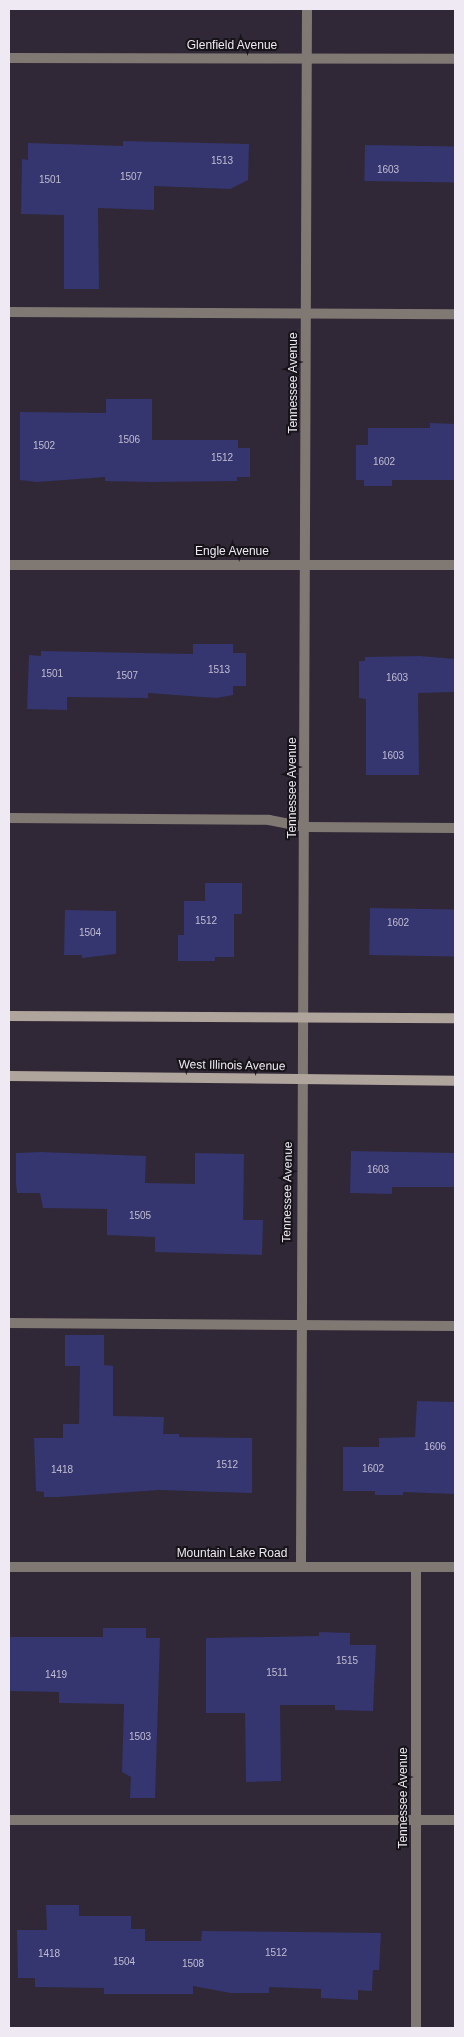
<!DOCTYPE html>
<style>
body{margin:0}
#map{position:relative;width:464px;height:2037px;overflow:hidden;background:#302836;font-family:Arial,sans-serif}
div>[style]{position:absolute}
.building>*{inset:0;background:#35356f;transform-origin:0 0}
.lane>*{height:10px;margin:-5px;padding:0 5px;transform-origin:5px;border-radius:5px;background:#807973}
.street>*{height:10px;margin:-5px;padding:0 5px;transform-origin:5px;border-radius:5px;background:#807973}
.secondary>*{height:10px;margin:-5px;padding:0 5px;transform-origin:5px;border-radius:5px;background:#b0a59c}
span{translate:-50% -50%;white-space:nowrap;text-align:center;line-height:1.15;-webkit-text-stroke:4px #161319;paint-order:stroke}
.number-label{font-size:10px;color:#c0bcd1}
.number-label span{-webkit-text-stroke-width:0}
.street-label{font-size:12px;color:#eee9f2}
.frame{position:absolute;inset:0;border:10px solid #eee9f2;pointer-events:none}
</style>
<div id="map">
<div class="building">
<div style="clip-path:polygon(123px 141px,249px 144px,248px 180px,230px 189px,154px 186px,154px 210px,98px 208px,99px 289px,64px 289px,64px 215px,21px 214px,22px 159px,28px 160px,28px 143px,123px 146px)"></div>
<div style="left:365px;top:145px;width:90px;height:36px;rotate:1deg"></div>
<div style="clip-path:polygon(106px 399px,152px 399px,152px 440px,238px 440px,238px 448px,250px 448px,250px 477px,237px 477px,237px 481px,151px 482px,105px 481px,105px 477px,37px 482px,20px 480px,20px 412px,106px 413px)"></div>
<div style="clip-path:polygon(430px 423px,455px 424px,455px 480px,392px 480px,392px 486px,364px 486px,364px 480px,356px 480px,356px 445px,368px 445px,368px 428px,430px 428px)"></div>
<div style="clip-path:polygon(193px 644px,233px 644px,233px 653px,246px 653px,246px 686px,233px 686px,233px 695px,216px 698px,148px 693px,148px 698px,67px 697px,67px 710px,27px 709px,29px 655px,41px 656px,41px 651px,193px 654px)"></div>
<div style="clip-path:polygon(420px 656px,455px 659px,455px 692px,418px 693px,419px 775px,366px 775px,366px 699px,359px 698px,359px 661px,365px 661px,365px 657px)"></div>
<div style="clip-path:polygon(205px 883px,242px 883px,242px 914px,234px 914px,234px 957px,215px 957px,215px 961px,178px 961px,178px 935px,184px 935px,184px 901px,205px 901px)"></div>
<div style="left:370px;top:908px;width:85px;height:47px;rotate:1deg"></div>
<div style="clip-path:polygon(65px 910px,116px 911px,116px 954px,82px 958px,82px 955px,64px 955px)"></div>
<div style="clip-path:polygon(351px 1151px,455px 1153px,455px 1187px,392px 1187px,392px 1194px,350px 1193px)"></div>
<div style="clip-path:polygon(41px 1152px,146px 1156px,145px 1183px,195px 1184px,195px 1153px,244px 1154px,243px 1220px,263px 1220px,262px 1255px,155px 1252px,155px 1237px,107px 1235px,107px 1209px,43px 1208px,40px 1193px,17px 1193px,16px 1183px,16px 1153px)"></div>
<div style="clip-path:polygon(65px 1335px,104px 1335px,104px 1365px,113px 1366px,113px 1416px,164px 1417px,163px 1434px,179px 1434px,179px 1437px,252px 1438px,252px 1493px,159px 1490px,58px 1497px,44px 1497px,44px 1492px,36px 1491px,34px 1438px,63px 1438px,63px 1424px,79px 1424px,80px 1366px,65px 1366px)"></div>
<div style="clip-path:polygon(417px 1401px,455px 1402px,455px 1494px,403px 1492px,403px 1495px,375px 1495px,375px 1491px,343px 1491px,343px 1447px,379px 1447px,379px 1438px,415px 1437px)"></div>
<div style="clip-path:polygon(103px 1628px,146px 1628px,146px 1638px,160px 1638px,155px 1798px,130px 1798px,131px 1777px,122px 1772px,124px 1704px,59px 1703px,59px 1692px,9px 1691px,9px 1637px,103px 1637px)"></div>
<div style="clip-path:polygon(319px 1632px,350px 1633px,350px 1645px,376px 1645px,373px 1711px,335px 1710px,335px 1705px,280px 1705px,281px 1781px,246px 1782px,245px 1713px,206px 1713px,206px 1638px,319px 1636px)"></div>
<div style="clip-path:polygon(46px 1905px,79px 1905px,79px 1916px,131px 1916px,131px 1929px,145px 1929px,145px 1941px,201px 1941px,202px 1931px,381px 1933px,379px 1970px,373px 1970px,372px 1991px,358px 1990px,358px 2000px,321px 1998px,321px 1989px,269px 1987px,269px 1993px,231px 1993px,193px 1986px,193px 1994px,104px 1994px,104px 1988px,35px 1987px,35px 1978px,18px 1978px,17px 1930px,47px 1930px)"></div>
</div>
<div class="lane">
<div style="left:9px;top:312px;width:446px;rotate:0.3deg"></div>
<div style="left:9px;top:818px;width:260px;rotate:0.4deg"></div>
<div style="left:269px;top:820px;width:38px;rotate:11deg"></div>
<div style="left:306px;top:827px;width:149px;rotate:0.4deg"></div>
<div style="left:9px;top:1323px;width:446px;rotate:0.4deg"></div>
<div style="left:9px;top:1820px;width:446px"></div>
</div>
<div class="street">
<div style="left:9px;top:58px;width:446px;rotate:0.1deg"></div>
<div style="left:9px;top:565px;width:446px"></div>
<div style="left:301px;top:1566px;width:1557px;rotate:-89.78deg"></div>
<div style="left:9px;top:1567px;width:446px"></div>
<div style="left:416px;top:2028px;width:460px;rotate:-90deg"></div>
</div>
<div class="secondary">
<div style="left:9px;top:1016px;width:446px;rotate:0.3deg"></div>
<div style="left:9px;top:1076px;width:446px;rotate:0.6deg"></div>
</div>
<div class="number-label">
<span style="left:222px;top:161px">1513</span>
<span style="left:388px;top:170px">1603</span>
<span style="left:131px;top:177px">1507</span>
<span style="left:50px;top:180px">1501</span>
<span style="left:129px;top:440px">1506</span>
<span style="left:44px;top:446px">1502</span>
<span style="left:222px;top:458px">1512</span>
<span style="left:384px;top:462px">1602</span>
<span style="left:219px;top:670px">1513</span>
<span style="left:52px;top:674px">1501</span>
<span style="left:127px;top:676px">1507</span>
<span style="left:397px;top:678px">1603</span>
<span style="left:393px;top:756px">1603</span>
<span style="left:206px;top:921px">1512</span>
<span style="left:398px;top:923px">1602</span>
<span style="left:90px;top:933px">1504</span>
<span style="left:378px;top:1170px">1603</span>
<span style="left:140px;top:1216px">1505</span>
<span style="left:435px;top:1447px">1606</span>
<span style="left:227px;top:1465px">1512</span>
<span style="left:373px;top:1469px">1602</span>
<span style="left:62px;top:1470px">1418</span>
<span style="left:347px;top:1661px">1515</span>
<span style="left:277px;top:1673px">1511</span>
<span style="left:56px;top:1675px">1419</span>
<span style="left:140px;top:1737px">1503</span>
<span style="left:276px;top:1953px">1512</span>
<span style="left:49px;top:1954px">1418</span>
<span style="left:124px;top:1962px">1504</span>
<span style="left:193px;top:1964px">1508</span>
</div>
<div class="street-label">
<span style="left:232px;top:46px">Glenfield Avenue</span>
<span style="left:294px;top:383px;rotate:-90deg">Tennessee Avenue</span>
<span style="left:232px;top:552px">Engle Avenue</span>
<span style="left:293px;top:788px;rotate:-90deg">Tennessee Avenue</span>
<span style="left:232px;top:1066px;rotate:1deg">West Illinois Avenue</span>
<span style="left:288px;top:1192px;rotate:-89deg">Tennessee Avenue</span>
<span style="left:232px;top:1554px">Mountain Lake Road</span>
<span style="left:404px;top:1798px;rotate:-90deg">Tennessee Avenue</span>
</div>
<div class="frame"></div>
</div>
